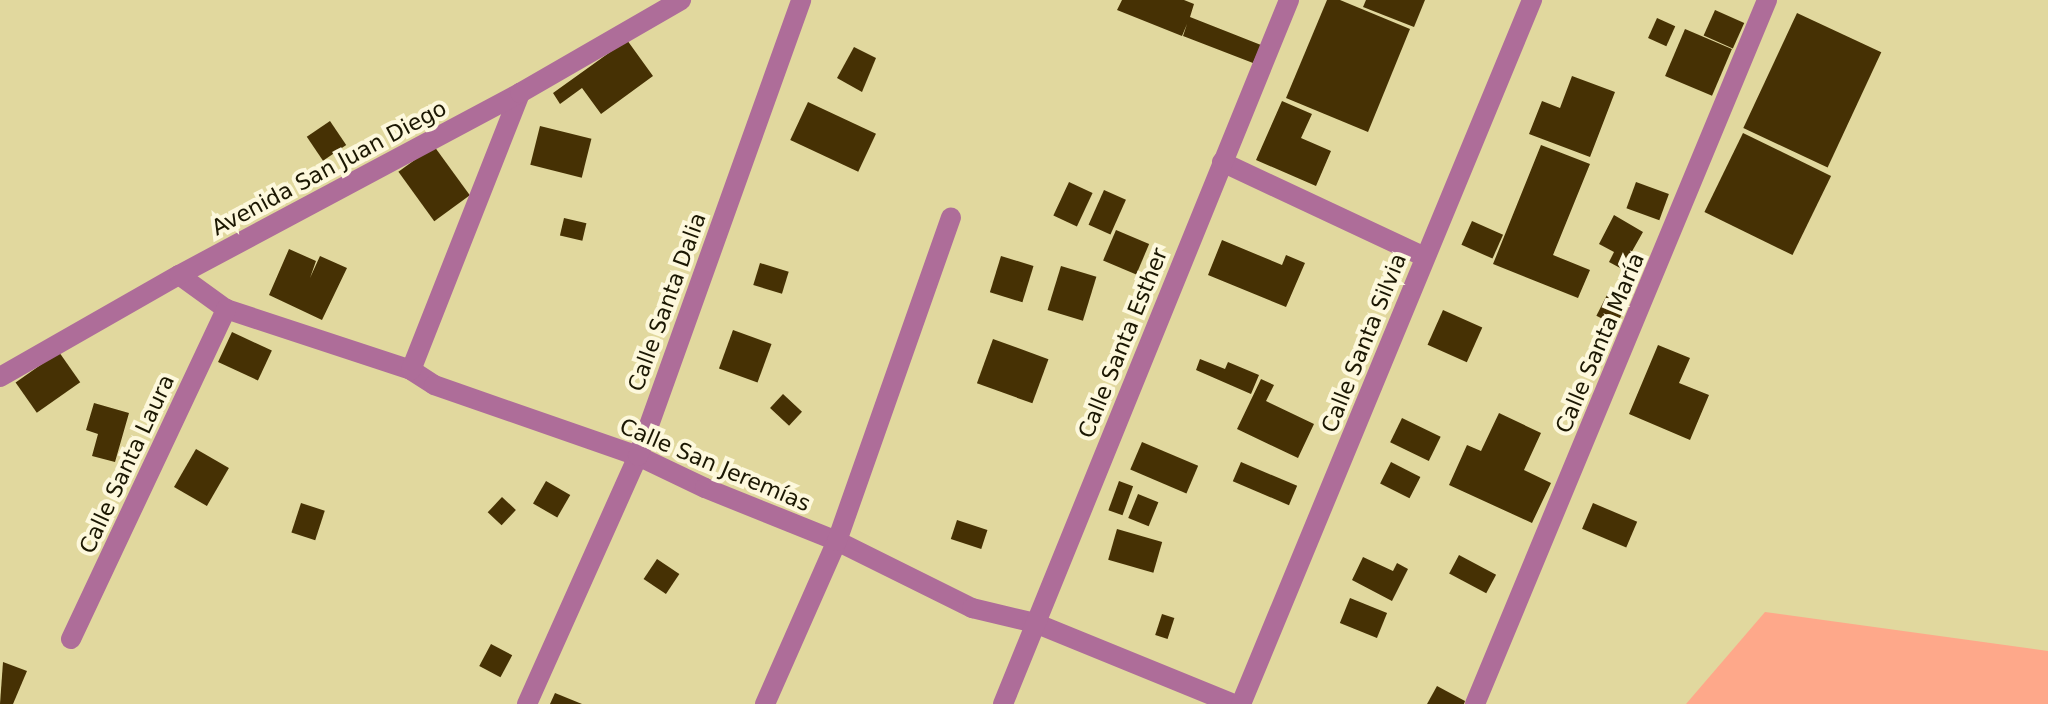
<!DOCTYPE html>
<meta charset="utf-8">
<style>
body{margin:0}
#map{position:relative;width:2048px;height:704px;overflow:hidden;background:#e1d89e;font-family:"DejaVu Sans",sans-serif}
div>[style]{position:absolute}
.green>*{inset:0;background:#fea88a}
.building>*{inset:0;background:#463104;transform-origin:0 0}
.street>*{height:20px;margin:-10px;padding:0 10px;transform-origin:10px;border-radius:10px;background:#ae6d99}
span{translate:-50% -50%;white-space:nowrap;text-align:center;line-height:1.15;-webkit-text-stroke:8px #fdf8dc;paint-order:stroke}
.street-label{font-size:22px;color:#1b1702}
</style>
<div id="map">
<div class="green">
<div style="clip-path:polygon(1765px 612px,2048px 651px,2048px 704px,1686px 704px)"></div>
</div>
<div class="building">
<div style="clip-path:polygon(1122px 0,1184px 0,1194px 4px,1190px 17px,1261px 45px,1253px 63px,1183px 36px,1187px 24px,1182px 36px,1117px 10px)"></div>
<div style="clip-path:polygon(1327px 0,1340px 0,1410px 29px,1368px 132px,1286px 98px)"></div>
<div style="clip-path:polygon(1366px 0,1425px 0,1414px 27px,1363px 7px)"></div>
<div style="left:1715px;top:10px;width:32px;height:28px;rotate:24deg"></div>
<div style="left:1797px;top:13px;width:93px;height:127px;rotate:25deg"></div>
<div style="left:1657px;top:18px;width:20px;height:22px;rotate:24deg"></div>
<div style="left:1685px;top:29px;width:51px;height:51px;rotate:23deg"></div>
<div style="clip-path:polygon(627px 40px,653px 76px,601px 114px,582px 88px,560px 104px,553px 93px)"></div>
<div style="clip-path:polygon(854px 47px,876px 58px,862px 92px,837px 78px)"></div>
<div style="clip-path:polygon(1572px 76px,1615px 92px,1590px 157px,1529px 134px,1542px 101px,1560px 108px)"></div>
<div style="clip-path:polygon(1282px 101px,1312px 114px,1301px 138px,1331px 151px,1316px 186px,1256px 160px)"></div>
<div style="left:808px;top:102px;width:75px;height:42px;rotate:25deg"></div>
<div style="left:330px;top:121px;width:29px;height:28px;rotate:56deg"></div>
<div style="left:540px;top:126px;width:53px;height:40px;rotate:14deg"></div>
<div style="left:1743px;top:133px;width:98px;height:88px;rotate:26deg"></div>
<div style="clip-path:polygon(1541px 145px,1590px 164px,1553px 255px,1590px 270px,1578px 298px,1493px 264px)"></div>
<div style="left:434px;top:146px;width:61px;height:44px;rotate:54deg"></div>
<div style="left:1069px;top:182px;width:26px;height:37px;rotate:25deg"></div>
<div style="left:1636px;top:182px;width:35px;height:28px;rotate:20deg"></div>
<div style="left:1104px;top:190px;width:24px;height:38px;rotate:24deg"></div>
<div style="clip-path:polygon(1614px 215px,1643px 232px,1622px 269px,1609px 262px,1614px 252px,1599px 244px)"></div>
<div style="left:564px;top:218px;width:23px;height:18px;rotate:13deg"></div>
<div style="left:1472px;top:221px;width:34px;height:26px;rotate:24deg"></div>
<div style="left:1116px;top:230px;width:36px;height:33px;rotate:23deg"></div>
<div style="clip-path:polygon(1222px 240px,1282px 265px,1286px 255px,1305px 263px,1286px 307px,1208px 275px)"></div>
<div style="clip-path:polygon(289px 249px,316px 261px,310px 278px,320px 256px,347px 268px,322px 320px,269px 295px)"></div>
<div style="left:1001px;top:256px;width:34px;height:38px;rotate:17deg"></div>
<div style="left:760px;top:263px;width:30px;height:23px;rotate:17deg"></div>
<div style="left:1061px;top:266px;width:37px;height:46px;rotate:17deg"></div>
<div style="left:1610px;top:289px;width:22px;height:30px;rotate:27deg"></div>
<div style="left:1443px;top:310px;width:43px;height:38px;rotate:24deg"></div>
<div style="left:733px;top:330px;width:41px;height:41px;rotate:20deg"></div>
<div style="left:232px;top:332px;width:44px;height:33px;rotate:25deg"></div>
<div style="left:993px;top:339px;width:59px;height:47px;rotate:20deg"></div>
<div style="clip-path:polygon(1658px 345px,1690px 358px,1679px 383px,1709px 395px,1690px 440px,1629px 414px)"></div>
<div style="left:59px;top:352px;width:37px;height:53px;rotate:55deg"></div>
<div style="clip-path:polygon(1200px 359px,1225px 369px,1228px 362px,1259px 375px,1251px 394px,1196px 370px)"></div>
<div style="clip-path:polygon(1261px 379px,1274px 385px,1266px 401px,1314px 424px,1298px 458px,1237px 429px)"></div>
<div style="left:783px;top:394px;width:26px;height:19px;rotate:43deg"></div>
<div style="clip-path:polygon(94px 403px,129px 413px,115px 462px,92px 456px,98px 434px,86px 430px)"></div>
<div style="clip-path:polygon(1499px 413px,1541px 433px,1524px 470px,1551px 483px,1532px 523px,1449px 485px,1467px 445px,1481px 451px)"></div>
<div style="left:1402px;top:418px;width:43px;height:27px;rotate:26deg"></div>
<div style="left:1142px;top:442px;width:61px;height:30px;rotate:23deg"></div>
<div style="left:196px;top:449px;width:38px;height:44px;rotate:30deg"></div>
<div style="left:1241px;top:462px;width:61px;height:21px;rotate:23deg"></div>
<div style="left:1391px;top:462px;width:33px;height:24px;rotate:27deg"></div>
<div style="left:546px;top:481px;width:28px;height:26px;rotate:30deg"></div>
<div style="left:1119px;top:481px;width:15px;height:31px;rotate:20deg"></div>
<div style="left:1138px;top:494px;width:22px;height:26px;rotate:22deg"></div>
<div style="left:502px;top:497px;width:19px;height:21px;rotate:43deg"></div>
<div style="left:301px;top:503px;width:25px;height:31px;rotate:18deg"></div>
<div style="left:1593px;top:503px;width:48px;height:28px;rotate:23deg"></div>
<div style="left:957px;top:520px;width:32px;height:20px;rotate:18deg"></div>
<div style="left:1117px;top:529px;width:47px;height:32px;rotate:16deg"></div>
<div style="left:1459px;top:555px;width:42px;height:21px;rotate:28deg"></div>
<div style="clip-path:polygon(1363px 557px,1393px 571px,1397px 563px,1408px 569px,1392px 601px,1352px 580px)"></div>
<div style="left:657px;top:559px;width:27px;height:24px;rotate:34deg"></div>
<div style="left:1350px;top:598px;width:40px;height:27px;rotate:22deg"></div>
<div style="left:1162px;top:614px;width:13px;height:22px;rotate:18deg"></div>
<div style="left:491px;top:644px;width:24px;height:25px;rotate:28deg"></div>
<div style="clip-path:polygon(3px 662px,27px 671px,13px 704px,0 704px)"></div>
<div style="clip-path:polygon(1437px 686px,1465px 701px,1464px 704px,1427px 704px)"></div>
<div style="clip-path:polygon(555px 693px,582px 704px,550px 704px)"></div>
</div>
<div class="street">
<div style="left:1222px;top:162px;width:224px;rotate:25.1deg"></div>
<div style="left:179px;top:275px;width:58px;rotate:35.9deg"></div>
<div style="left:226px;top:309px;width:195px;rotate:18.2deg"></div>
<div style="left:411px;top:370px;width:27px;rotate:33deg"></div>
<div style="left:434px;top:385px;width:216px;rotate:19.2deg"></div>
<div style="left:638px;top:456px;width:74px;rotate:25.5deg"></div>
<div style="left:705px;top:488px;width:142px;rotate:21.9deg"></div>
<div style="left:837px;top:541px;width:151px;rotate:26.4deg"></div>
<div style="left:972px;top:608px;width:65px;rotate:13.4deg"></div>
<div style="left:1035px;top:623px;width:214px;rotate:22.2deg"></div>
<div style="left:411px;top:370px;width:298px;rotate:-68.5deg"></div>
<div style="left:0;top:377px;width:206px;rotate:-29.7deg"></div>
<div style="left:179px;top:275px;width:387px;rotate:-28.1deg"></div>
<div style="left:520px;top:93px;width:186px;rotate:-30deg"></div>
<div style="left:71px;top:639px;width:365px;rotate:-64.8deg"></div>
<div style="left:527px;top:704px;width:272px;rotate:-65.9deg"></div>
<div style="left:638px;top:456px;width:484px;rotate:-70.3deg"></div>
<div style="left:765px;top:704px;width:178px;rotate:-66.2deg"></div>
<div style="left:837px;top:541px;width:343px;rotate:-70.6deg"></div>
<div style="left:1003px;top:704px;width:760px;rotate:-67.89deg"></div>
<div style="left:1241px;top:704px;width:762px;rotate:-67.54deg"></div>
<div style="left:1475px;top:704px;width:762px;rotate:-67.47deg"></div>
</div>
<div class="street-label">
<span style="left:329px;top:168px;rotate:-28deg">Avenida San Juan Diego</span>
<span style="left:667px;top:302px;rotate:-70deg">Calle Santa Dalia</span>
<span style="left:1123px;top:343px;rotate:-68deg">Calle Santa Esther</span>
<span style="left:1364px;top:343px;rotate:-68deg">Calle Santa Silvia</span>
<span style="left:1600px;top:343px;rotate:-67deg">Calle Santa María</span>
<span style="left:127px;top:464px;rotate:-65deg">Calle Santa Laura</span>
<span style="left:715px;top:465px;rotate:23deg">Calle San Jeremías</span>
</div>
</div>
